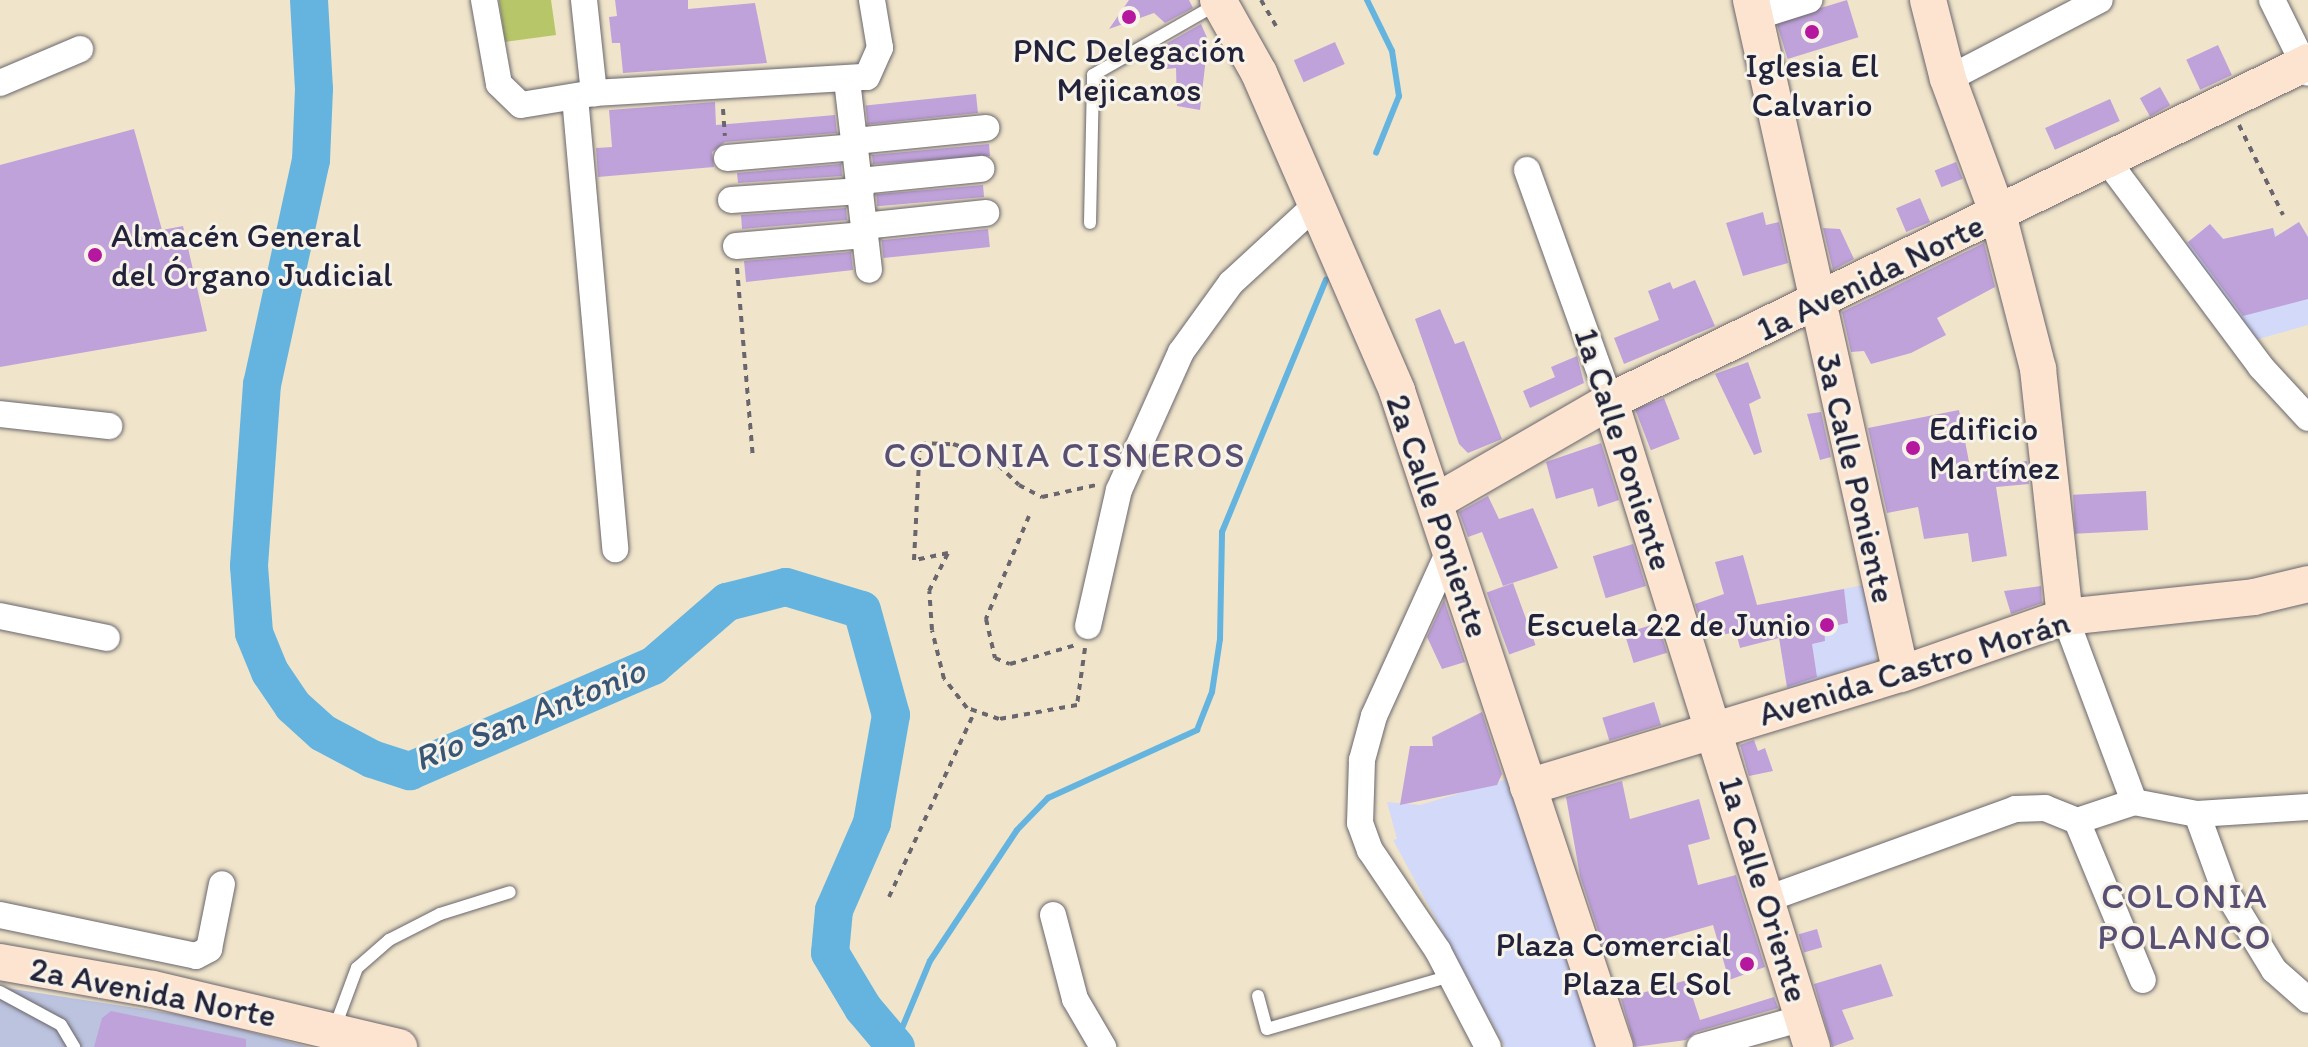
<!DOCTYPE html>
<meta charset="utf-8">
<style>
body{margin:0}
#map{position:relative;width:2308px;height:1047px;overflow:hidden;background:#f0e5ca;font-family:Itim,sans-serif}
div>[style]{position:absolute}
.built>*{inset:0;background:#d2d9f9}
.industrial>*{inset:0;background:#bcc3de}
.green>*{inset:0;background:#b7c669}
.stream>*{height:6px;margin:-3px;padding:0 3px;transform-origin:3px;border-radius:3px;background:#65b4e0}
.river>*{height:38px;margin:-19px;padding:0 19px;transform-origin:19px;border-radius:19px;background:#65b4e0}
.building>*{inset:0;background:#c0a2db;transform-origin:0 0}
.path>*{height:4px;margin-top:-2px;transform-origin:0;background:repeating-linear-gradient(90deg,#6a666d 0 6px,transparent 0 12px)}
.roads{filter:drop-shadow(0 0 2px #6a666d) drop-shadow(0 0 2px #6a666d)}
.lane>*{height:12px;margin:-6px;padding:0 6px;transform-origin:6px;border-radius:6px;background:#fff}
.street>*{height:26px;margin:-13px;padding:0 13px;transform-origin:13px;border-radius:13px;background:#fff}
.secondary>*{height:36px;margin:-18px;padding:0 18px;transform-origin:18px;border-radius:18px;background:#fde4d1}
.dots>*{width:22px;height:22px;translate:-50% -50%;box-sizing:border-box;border:4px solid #f7f3e8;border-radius:50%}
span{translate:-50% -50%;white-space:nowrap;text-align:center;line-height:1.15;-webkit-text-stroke:6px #f7f3e8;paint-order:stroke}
.poi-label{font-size:34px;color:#22223b}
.left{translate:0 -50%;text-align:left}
.right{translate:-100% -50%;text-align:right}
.street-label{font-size:34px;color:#22223b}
.neighbourhood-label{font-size:36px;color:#594f73;letter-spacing:2px}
.water-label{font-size:36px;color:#395575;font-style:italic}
</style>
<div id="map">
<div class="built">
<div style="clip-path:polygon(2299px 222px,2308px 237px,2308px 325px,2255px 340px,2183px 246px,2210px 224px,2224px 239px,2273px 228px,2277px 236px)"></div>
<div style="clip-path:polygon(1869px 584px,1876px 661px,1787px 689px,1774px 602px)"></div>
<div style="clip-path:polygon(1514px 777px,1601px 1047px,1505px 1047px,1393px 840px,1397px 839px,1387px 802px,1420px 805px)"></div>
</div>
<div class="industrial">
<div style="clip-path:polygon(0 987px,194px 1017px,308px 1047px,0 1047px)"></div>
</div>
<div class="green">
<div style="clip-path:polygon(499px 0,551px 0,556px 35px,505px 42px)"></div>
</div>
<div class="stream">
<div style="left:1367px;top:0;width:57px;rotate:63.9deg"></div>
<div style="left:1392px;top:51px;width:46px;rotate:81.2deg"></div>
<div style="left:1399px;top:96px;width:61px;rotate:112deg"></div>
<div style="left:895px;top:1045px;width:91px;rotate:-67.4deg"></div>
<div style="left:930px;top:961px;width:157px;rotate:-56.4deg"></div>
<div style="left:1017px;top:830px;width:45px;rotate:-45.9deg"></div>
<div style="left:1048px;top:798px;width:164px;rotate:-24.5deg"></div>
<div style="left:1197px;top:730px;width:41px;rotate:-68.5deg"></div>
<div style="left:1212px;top:692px;width:54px;rotate:-81.4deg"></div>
<div style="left:1220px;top:639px;width:107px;rotate:-88.9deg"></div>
<div style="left:1222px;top:532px;width:273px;rotate:-67.6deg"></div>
</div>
<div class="river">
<div style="left:309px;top:0;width:89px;rotate:86.8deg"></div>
<div style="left:314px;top:89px;width:71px;rotate:92.4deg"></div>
<div style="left:311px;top:160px;width:229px;rotate:102.3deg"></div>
<div style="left:262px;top:384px;width:182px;rotate:94.1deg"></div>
<div style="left:249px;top:566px;width:67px;rotate:85.7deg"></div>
<div style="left:254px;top:633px;width:42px;rotate:67.7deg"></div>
<div style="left:270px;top:672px;width:41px;rotate:55.9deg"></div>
<div style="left:293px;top:706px;width:40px;rotate:42deg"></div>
<div style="left:323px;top:733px;width:55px;rotate:28deg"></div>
<div style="left:372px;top:759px;width:40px;rotate:18deg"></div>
<div style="left:410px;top:771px;width:265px;rotate:-23.4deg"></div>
<div style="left:653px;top:666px;width:98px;rotate:-40.9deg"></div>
<div style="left:727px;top:602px;width:61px;rotate:-14.3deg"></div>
<div style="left:786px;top:587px;width:79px;rotate:16.8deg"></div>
<div style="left:862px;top:610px;width:109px;rotate:74.6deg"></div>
<div style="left:891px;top:715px;width:110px;rotate:100deg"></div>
<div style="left:872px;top:823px;width:95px;rotate:113.6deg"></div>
<div style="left:834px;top:910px;width:43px;rotate:95.3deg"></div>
<div style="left:830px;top:953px;width:64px;rotate:59deg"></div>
<div style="left:863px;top:1008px;width:51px;rotate:49.8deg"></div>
</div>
<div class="building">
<div style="clip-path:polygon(615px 0,688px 0,688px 9px,755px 3px,767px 63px,623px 73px,620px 43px,612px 43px,609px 17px,617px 16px)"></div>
<div style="clip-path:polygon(1129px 0,1189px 0,1193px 8px,1165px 23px,1154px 13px,1109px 29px)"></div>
<div style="left:1847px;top:0;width:39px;height:74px;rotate:73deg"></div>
<div style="clip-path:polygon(1201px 24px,1208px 40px,1200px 110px,1177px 106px,1176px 68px,1158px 70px,1157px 49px)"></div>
<div style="left:1335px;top:42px;width:24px;height:45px;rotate:66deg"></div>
<div style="left:2218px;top:45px;width:33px;height:35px;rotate:65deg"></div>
<div style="left:2160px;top:87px;width:21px;height:23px;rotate:61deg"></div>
<div style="left:976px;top:94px;width:19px;height:111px;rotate:84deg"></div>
<div style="left:2110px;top:99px;width:24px;height:71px;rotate:66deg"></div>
<div style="clip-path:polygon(715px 102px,716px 125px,835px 115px,837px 133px,725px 142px,712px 152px,714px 167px,598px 177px,596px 148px,612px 147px,609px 110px)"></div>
<div style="clip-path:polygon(134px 129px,162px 230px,183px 226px,207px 331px,0 367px,0 165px)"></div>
<div style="clip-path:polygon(989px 144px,990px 156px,873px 164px,872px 155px)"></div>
<div style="left:1956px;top:162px;width:18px;height:23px;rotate:68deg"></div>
<div style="clip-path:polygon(841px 164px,842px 176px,738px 183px,737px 173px)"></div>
<div style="left:983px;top:185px;width:12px;height:107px;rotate:85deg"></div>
<div style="left:1920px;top:198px;width:26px;height:26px;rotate:67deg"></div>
<div style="clip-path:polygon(846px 208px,847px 220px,742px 229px,741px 215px)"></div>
<div style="clip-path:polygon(1763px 212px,1766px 225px,1779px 222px,1788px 263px,1743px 276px,1726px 223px)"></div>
<div style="clip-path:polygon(2299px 222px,2308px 237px,2308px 299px,2243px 316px,2188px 242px,2210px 224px,2223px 239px,2273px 228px,2275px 237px)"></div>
<div style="clip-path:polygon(1823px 228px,1840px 229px,1854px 259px,1833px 270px)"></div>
<div style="left:988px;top:229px;width:18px;height:107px;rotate:84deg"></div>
<div style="clip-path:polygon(1984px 243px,1995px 287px,1937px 318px,1946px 335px,1911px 353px,1871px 364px,1864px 351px,1851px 352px,1842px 312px)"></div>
<div style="clip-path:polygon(851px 252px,853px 270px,746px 282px,744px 261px)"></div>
<div style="clip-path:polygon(1695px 280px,1715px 326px,1624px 364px,1614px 338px,1659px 320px,1648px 291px,1670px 282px,1673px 289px)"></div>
<div style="clip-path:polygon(1440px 309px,1455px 344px,1464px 341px,1502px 439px,1468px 453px,1459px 444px,1415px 319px)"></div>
<div style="clip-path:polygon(1577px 356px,1584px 383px,1530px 408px,1523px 391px,1555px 377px,1551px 367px)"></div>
<div style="clip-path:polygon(1748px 362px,1761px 398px,1749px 404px,1762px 452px,1754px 455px,1715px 374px)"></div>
<div style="left:1664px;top:398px;width:44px;height:31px;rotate:69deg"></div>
<div style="clip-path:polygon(1959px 410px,1970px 467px,2027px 461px,2029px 484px,1996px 487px,2007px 556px,1972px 562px,1968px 533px,1924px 539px,1918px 507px,1887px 513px,1868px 428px)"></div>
<div style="clip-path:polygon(1821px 412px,1831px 457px,1820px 460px,1807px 414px)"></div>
<div style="clip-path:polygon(1601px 443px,1619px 500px,1598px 507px,1593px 488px,1556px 499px,1546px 462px)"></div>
<div style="left:2146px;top:491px;width:39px;height:73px;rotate:87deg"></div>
<div style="clip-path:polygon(1488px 496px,1499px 519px,1533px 508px,1558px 568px,1503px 586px,1482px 532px,1468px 537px,1459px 512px)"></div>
<div style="left:1633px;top:544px;width:44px;height:42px;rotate:73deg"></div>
<div style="clip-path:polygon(1743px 555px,1757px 605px,1844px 589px,1848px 623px,1824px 628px,1825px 641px,1812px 644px,1817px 677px,1787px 687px,1779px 638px,1740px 648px,1736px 632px,1706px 638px,1695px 604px,1724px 594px,1715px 562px)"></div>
<div style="left:1513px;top:583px;width:66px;height:28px;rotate:70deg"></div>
<div style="clip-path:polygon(2041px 586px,2042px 603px,2011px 614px,2004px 591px)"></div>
<div style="clip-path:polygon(1444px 600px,1465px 662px,1442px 669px,1427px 637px)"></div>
<div style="left:1658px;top:623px;width:31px;height:35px;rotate:73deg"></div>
<div style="left:1654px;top:702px;width:24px;height:54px;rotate:73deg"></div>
<div style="clip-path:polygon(1482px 712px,1502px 774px,1497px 785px,1400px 805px,1410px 746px,1433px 746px,1432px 737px)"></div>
<div style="clip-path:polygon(1754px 740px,1758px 751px,1765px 748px,1773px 771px,1749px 776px,1740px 745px)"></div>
<div style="clip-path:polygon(1622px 781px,1630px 819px,1699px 799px,1710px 839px,1688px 845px,1698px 885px,1736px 875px,1765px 967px,1729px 980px,1713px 925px,1606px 955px,1580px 876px,1566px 797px)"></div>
<div style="left:1817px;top:929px;width:19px;height:19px;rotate:74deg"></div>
<div style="clip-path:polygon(1881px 964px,1893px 996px,1842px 1010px,1854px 1039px,1832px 1047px,1814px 984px)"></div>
<div style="clip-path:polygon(1687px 980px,1700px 1020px,1774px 997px,1778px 1008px,1696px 1032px,1686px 1040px,1635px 1047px,1621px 999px)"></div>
<div style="clip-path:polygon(111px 1011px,246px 1039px,246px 1047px,94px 1047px,102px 1018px)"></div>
</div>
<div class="path">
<div style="left:1261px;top:0;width:30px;rotate:60deg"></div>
<div style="left:723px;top:109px;width:27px;rotate:86deg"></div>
<div style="left:2239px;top:125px;width:100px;rotate:63.9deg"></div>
<div style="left:737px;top:268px;width:190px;rotate:85.2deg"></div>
<div style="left:1029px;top:516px;width:112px;rotate:112.7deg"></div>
<div style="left:986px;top:619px;width:40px;rotate:77deg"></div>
<div style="left:995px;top:658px;width:16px;rotate:22deg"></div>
<div style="left:1010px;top:664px;width:69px;rotate:-16.1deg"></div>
<div style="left:1085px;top:648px;width:58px;rotate:98deg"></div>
<div style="left:1077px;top:705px;width:79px;rotate:169.8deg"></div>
<div style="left:999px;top:719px;width:34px;rotate:-161deg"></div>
<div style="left:967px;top:708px;width:37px;rotate:-128deg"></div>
<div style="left:944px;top:679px;width:50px;rotate:-103.8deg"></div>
<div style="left:932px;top:630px;width:39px;rotate:-94deg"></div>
<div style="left:929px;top:591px;width:42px;rotate:-63.4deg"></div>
<div style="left:948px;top:553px;width:35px;rotate:168deg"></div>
<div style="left:914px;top:560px;width:117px;rotate:-87.1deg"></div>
<div style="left:920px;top:443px;width:33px;rotate:2deg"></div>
<div style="left:953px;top:444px;width:39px;rotate:19deg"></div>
<div style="left:990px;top:457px;width:40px;rotate:44deg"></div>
<div style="left:1019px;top:485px;width:26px;rotate:28deg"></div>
<div style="left:1042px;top:497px;width:55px;rotate:-12.5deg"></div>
<div style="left:889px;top:897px;width:205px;rotate:-65.2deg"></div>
</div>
<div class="roads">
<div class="lane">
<div style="left:1090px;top:223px;width:148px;rotate:-88.8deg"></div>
<div style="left:1093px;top:75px;width:143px;rotate:-29.8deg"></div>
<div style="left:0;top:992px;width:69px;rotate:28.4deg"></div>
<div style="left:61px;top:1025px;width:26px;rotate:59deg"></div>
<div style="left:1258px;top:996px;width:34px;rotate:75deg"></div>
<div style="left:1267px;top:1029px;width:191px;rotate:-16.1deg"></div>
<div style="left:335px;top:1027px;width:63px;rotate:-69.6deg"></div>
<div style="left:357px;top:968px;width:43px;rotate:-41.2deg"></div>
<div style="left:389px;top:940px;width:57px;rotate:-27deg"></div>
<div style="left:440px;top:914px;width:73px;rotate:-17.4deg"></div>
</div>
<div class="street">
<div style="left:484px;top:0;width:85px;rotate:79.9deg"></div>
<div style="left:499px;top:84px;width:30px;rotate:44deg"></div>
<div style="left:521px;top:105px;width:74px;rotate:-9.3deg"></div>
<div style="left:594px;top:93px;width:273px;rotate:-3.4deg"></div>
<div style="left:867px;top:77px;width:32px;rotate:-66deg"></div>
<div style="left:880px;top:48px;width:49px;rotate:-99.5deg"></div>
<div style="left:584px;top:0;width:94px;rotate:83.9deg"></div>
<div style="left:2272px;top:0;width:81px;rotate:63.7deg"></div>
<div style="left:1755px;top:17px;width:57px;rotate:-17.5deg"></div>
<div style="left:1948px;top:79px;width:171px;rotate:-27.5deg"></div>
<div style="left:847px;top:80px;width:191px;rotate:83.4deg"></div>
<div style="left:0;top:83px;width:87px;rotate:-23deg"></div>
<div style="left:575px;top:97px;width:454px;rotate:84.9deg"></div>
<div style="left:855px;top:141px;width:132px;rotate:-5.7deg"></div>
<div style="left:727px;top:158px;width:129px;rotate:-4.9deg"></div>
<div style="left:2109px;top:163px;width:254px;rotate:53.3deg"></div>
<div style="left:2261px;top:367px;width:69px;rotate:47.3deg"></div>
<div style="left:1527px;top:170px;width:245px;rotate:70.2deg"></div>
<div style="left:860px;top:181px;width:122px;rotate:-5.7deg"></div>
<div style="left:731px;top:200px;width:130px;rotate:-4deg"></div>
<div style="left:864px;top:226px;width:123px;rotate:-6.1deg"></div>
<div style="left:736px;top:246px;width:129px;rotate:-4.9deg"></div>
<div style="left:0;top:414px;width:110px;rotate:6.3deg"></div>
<div style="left:1451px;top:547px;width:186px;rotate:114.5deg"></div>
<div style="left:1374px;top:716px;width:46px;rotate:105.3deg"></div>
<div style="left:1362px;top:760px;width:63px;rotate:91.8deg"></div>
<div style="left:1360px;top:823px;width:29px;rotate:70deg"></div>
<div style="left:1370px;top:850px;width:122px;rotate:56deg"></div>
<div style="left:1438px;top:951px;width:108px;rotate:62.5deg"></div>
<div style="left:0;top:616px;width:109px;rotate:11.6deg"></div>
<div style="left:2065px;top:617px;width:197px;rotate:69.5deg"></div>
<div style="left:2134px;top:802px;width:64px;rotate:10.8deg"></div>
<div style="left:2197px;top:814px;width:111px;rotate:-3.6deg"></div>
<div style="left:1088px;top:626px;width:139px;rotate:-77.2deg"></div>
<div style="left:1119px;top:490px;width:151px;rotate:-65.8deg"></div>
<div style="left:1181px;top:352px;width:85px;rotate:-54.1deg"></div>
<div style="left:1231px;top:283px;width:118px;rotate:-42.6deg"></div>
<div style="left:2197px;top:814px;width:79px;rotate:70deg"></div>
<div style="left:2224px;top:888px;width:96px;rotate:58.6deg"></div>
<div style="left:2274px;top:970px;width:45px;rotate:41.4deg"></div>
<div style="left:2077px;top:821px;width:172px;rotate:67.5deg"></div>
<div style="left:1767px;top:899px;width:264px;rotate:-19.9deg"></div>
<div style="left:2015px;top:809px;width:30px;rotate:-2deg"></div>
<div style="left:2045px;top:808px;width:35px;rotate:22deg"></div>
<div style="left:2077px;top:821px;width:60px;rotate:-18.4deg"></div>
<div style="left:0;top:915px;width:200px;rotate:11.8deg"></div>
<div style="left:196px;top:956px;width:15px;rotate:-28deg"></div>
<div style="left:209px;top:949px;width:66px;rotate:-78.7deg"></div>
<div style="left:1053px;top:915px;width:87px;rotate:75.3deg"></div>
<div style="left:1075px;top:999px;width:56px;rotate:59.7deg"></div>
<div style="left:1700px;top:1047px;width:107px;rotate:-15.7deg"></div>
</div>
<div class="secondary">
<div style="left:1218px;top:0;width:84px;rotate:60.7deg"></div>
<div style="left:1259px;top:73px;width:347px;rotate:66.5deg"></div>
<div style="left:1397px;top:391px;width:691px;rotate:71.62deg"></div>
<div style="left:1751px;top:0;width:690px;rotate:77.45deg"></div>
<div style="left:1928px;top:0;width:81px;rotate:75.8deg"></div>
<div style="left:1948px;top:79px;width:144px;rotate:69.7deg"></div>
<div style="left:1998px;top:214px;width:160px;rotate:75.5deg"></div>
<div style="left:2038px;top:369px;width:249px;rotate:83.8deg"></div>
<div style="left:1610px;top:401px;width:677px;rotate:72.64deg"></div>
<div style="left:1437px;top:501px;width:200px;rotate:-30deg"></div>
<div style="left:1610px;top:401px;width:776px;rotate:-25.9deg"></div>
<div style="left:1528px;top:787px;width:390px;rotate:-16.9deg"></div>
<div style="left:1901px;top:674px;width:174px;rotate:-19.2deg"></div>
<div style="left:2065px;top:617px;width:190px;rotate:-6deg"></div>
<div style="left:2254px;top:597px;width:56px;rotate:-13.5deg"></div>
<div style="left:0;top:962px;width:155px;rotate:10deg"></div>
<div style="left:153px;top:989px;width:253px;rotate:13.3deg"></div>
</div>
</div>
<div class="dots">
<div style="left:1129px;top:17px;background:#b5179e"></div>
<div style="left:1812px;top:32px;background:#b5179e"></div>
<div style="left:95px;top:255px;background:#b5179e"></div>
<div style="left:1913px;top:448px;background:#b5179e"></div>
<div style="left:1827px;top:625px;background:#b5179e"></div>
<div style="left:1747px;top:964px;background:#b5179e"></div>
</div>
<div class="poi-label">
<span style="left:1129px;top:70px">PNC Delegación<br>Mejicanos</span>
<span style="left:1812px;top:85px">Iglesia El<br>Calvario</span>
<span class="left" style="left:111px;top:255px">Almacén General<br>del Órgano Judicial</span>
<span class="left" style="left:1929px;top:448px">Edificio<br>Martínez</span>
<span class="right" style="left:1811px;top:625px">Escuela 22 de Junio</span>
<span class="right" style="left:1731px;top:964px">Plaza Comercial<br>Plaza El Sol</span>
</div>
<div class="street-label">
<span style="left:1870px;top:277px;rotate:-26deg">1a Avenida Norte</span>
<span style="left:1624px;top:449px;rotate:72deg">1a Calle Poniente</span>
<span style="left:1856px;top:478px;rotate:77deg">3a Calle Poniente</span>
<span style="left:1438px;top:516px;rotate:71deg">2a Calle Poniente</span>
<span style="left:1914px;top:668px;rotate:-17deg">Avenida Castro Morán</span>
<span style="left:1764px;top:889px;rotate:73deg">1a Calle Oriente</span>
<span style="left:153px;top:992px;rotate:11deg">2a Avenida Norte</span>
</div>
<div class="neighbourhood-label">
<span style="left:1065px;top:455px">COLONIA CISNEROS</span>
<span style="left:2185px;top:916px">COLONIA<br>POLANCO</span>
</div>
<div class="water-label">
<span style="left:529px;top:714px;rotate:-22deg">Río San Antonio</span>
</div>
</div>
